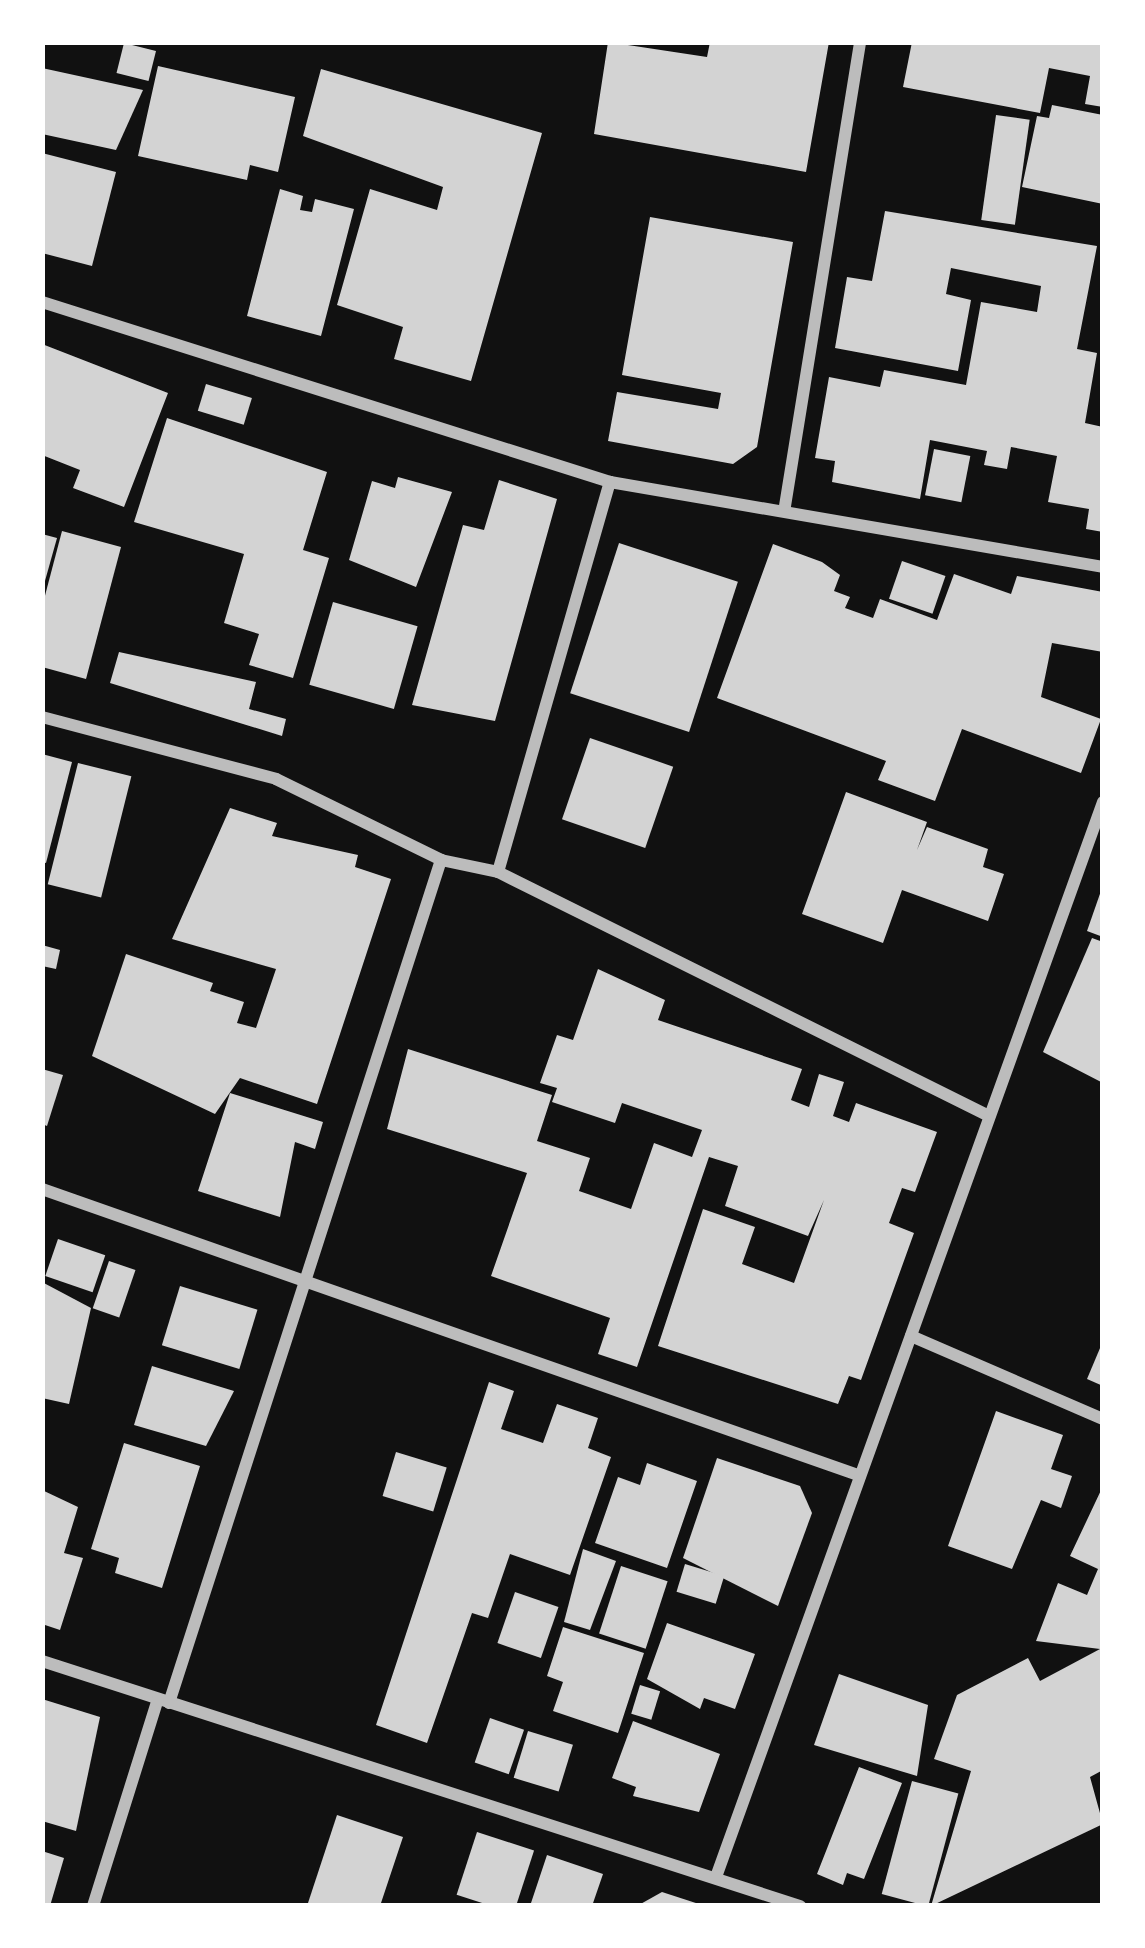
<!DOCTYPE html>
<style>
body{margin:0}
#map{position:relative;width:1145px;height:1948px;overflow:hidden;background:#111;font-family:"Sofia Sans Condensed",sans-serif}
div>[style]{position:absolute}
.building>*{inset:0;background:#d3d3d3;transform-origin:0 0}
.minor>*{height:12px;margin:-6px;padding:0 6px;transform-origin:6px;border-radius:6px;background:#bcbcbc}
span{translate:-50% -50%;white-space:nowrap;text-align:center;line-height:1.15;-webkit-text-stroke:12px #fff;paint-order:stroke}
.frame{position:absolute;inset:0;border:45px solid #fff;pointer-events:none}
</style>
<div id="map">
<div class="building">
<div style="clip-path:polygon(608px 42px,707px 57px,710px 42px,829px 42px,806px 172px,594px 134px)"></div>
<div style="clip-path:polygon(912px 42px,1103px 42px,1103px 107px,1085px 104px,1090px 76px,1049px 68px,1040px 113px,903px 87px)"></div>
<div style="left:124px;top:43px;width:33px;height:31px;rotate:14deg"></div>
<div style="clip-path:polygon(158px 66px,295px 97px,278px 172px,250px 165px,247px 180px,138px 156px)"></div>
<div style="clip-path:polygon(42px 68px,143px 90px,116px 150px,42px 134px)"></div>
<div style="clip-path:polygon(321px 69px,542px 133px,471px 381px,394px 359px,403px 327px,337px 305px,370px 189px,437px 210px,443px 187px,303px 136px)"></div>
<div style="clip-path:polygon(1052px 105px,1103px 115px,1103px 204px,1022px 187px,1037px 116px,1049px 118px)"></div>
<div style="left:996px;top:115px;width:34px;height:106px;rotate:8deg"></div>
<div style="clip-path:polygon(42px 153px,116px 172px,92px 266px,42px 253px)"></div>
<div style="clip-path:polygon(280px 189px,303px 196px,300px 210px,312px 212px,315px 199px,354px 209px,321px 336px,247px 316px)"></div>
<div style="clip-path:polygon(885px 211px,1097px 246px,1077px 349px,1097px 353px,1085px 423px,1103px 427px,1103px 532px,1086px 529px,1089px 509px,1048px 502px,1057px 456px,1011px 447px,1007px 469px,984px 465px,987px 451px,930px 440px,920px 499px,832px 482px,835px 461px,815px 458px,829px 377px,880px 387px,884px 370px,966px 385px,981px 302px,1037px 312px,1041px 286px,951px 268px,946px 294px,971px 300px,958px 371px,835px 348px,847px 277px,872px 281px)"></div>
<div style="clip-path:polygon(650px 217px,793px 242px,757px 447px,733px 464px,608px 441px,617px 392px,718px 409px,721px 393px,622px 375px)"></div>
<div style="clip-path:polygon(42px 344px,168px 393px,124px 507px,73px 488px,80px 470px,42px 455px)"></div>
<div style="left:206px;top:384px;width:48px;height:28px;rotate:17deg"></div>
<div style="clip-path:polygon(167px 418px,327px 472px,303px 550px,329px 558px,293px 678px,249px 665px,259px 634px,224px 623px,244px 554px,134px 522px)"></div>
<div style="left:934px;top:449px;width:37px;height:47px;rotate:11deg"></div>
<div style="clip-path:polygon(398px 477px,452px 492px,416px 587px,349px 560px,372px 481px,395px 488px)"></div>
<div style="clip-path:polygon(499px 480px,557px 499px,495px 721px,412px 705px,463px 525px,484px 530px)"></div>
<div style="clip-path:polygon(62px 531px,121px 547px,86px 679px,42px 667px,42px 607px)"></div>
<div style="clip-path:polygon(42px 534px,57px 538px,43px 588px,42px 588px)"></div>
<div style="left:619px;top:543px;width:125px;height:158px;rotate:18deg"></div>
<div style="clip-path:polygon(773px 544px,822px 562px,840px 575px,834px 591px,850px 597px,845px 608px,873px 618px,880px 599px,937px 620px,954px 574px,1011px 594px,1017px 576px,1103px 592px,1103px 652px,1052px 643px,1041px 697px,1101px 719px,1081px 773px,962px 729px,935px 801px,878px 780px,886px 761px,717px 698px)"></div>
<div style="left:902px;top:561px;width:46px;height:40px;rotate:19deg"></div>
<div style="left:333px;top:602px;width:88px;height:86px;rotate:16deg"></div>
<div style="clip-path:polygon(119px 652px,256px 682px,249px 709px,286px 719px,282px 736px,110px 683px)"></div>
<div style="left:590px;top:738px;width:88px;height:86px;rotate:19deg"></div>
<div style="clip-path:polygon(42px 754px,72px 762px,46px 863px,42px 862px)"></div>
<div style="left:78px;top:763px;width:55px;height:125px;rotate:14deg"></div>
<div style="clip-path:polygon(846px 792px,927px 822px,917px 850px,927px 827px,988px 849px,983px 867px,1004px 874px,988px 921px,902px 890px,883px 943px,802px 914px)"></div>
<div style="clip-path:polygon(230px 808px,277px 823px,272px 836px,358px 855px,355px 867px,391px 879px,317px 1104px,240px 1078px,215px 1114px,92px 1056px,126px 954px,213px 983px,210px 991px,244px 1002px,237px 1023px,256px 1028px,276px 969px,172px 939px)"></div>
<div style="clip-path:polygon(1102px 888px,1103px 888px,1103px 937px,1087px 931px)"></div>
<div style="clip-path:polygon(1092px 938px,1103px 942px,1103px 1083px,1043px 1052px)"></div>
<div style="clip-path:polygon(42px 945px,60px 950px,56px 969px,42px 966px)"></div>
<div style="clip-path:polygon(598px 969px,665px 1000px,658px 1020px,802px 1069px,791px 1100px,809px 1107px,819px 1074px,844px 1082px,833px 1116px,849px 1122px,856px 1103px,937px 1132px,915px 1192px,902px 1188px,889px 1223px,914px 1233px,861px 1380px,849px 1376px,838px 1404px,658px 1346px,703px 1209px,755px 1227px,742px 1264px,794px 1283px,824px 1200px,808px 1236px,725px 1206px,738px 1166px,709px 1157px,637px 1367px,598px 1354px,610px 1318px,491px 1276px,527px 1173px,387px 1129px,408px 1049px,552px 1095px,537px 1141px,590px 1158px,579px 1191px,631px 1209px,654px 1143px,692px 1157px,702px 1130px,622px 1103px,615px 1123px,552px 1102px,557px 1088px,540px 1083px,557px 1035px,573px 1040px)"></div>
<div style="clip-path:polygon(42px 1069px,63px 1075px,47px 1126px,42px 1124px)"></div>
<div style="clip-path:polygon(230px 1093px,323px 1122px,315px 1149px,295px 1142px,280px 1217px,198px 1191px)"></div>
<div style="left:58px;top:1239px;width:50px;height:39px;rotate:19deg"></div>
<div style="left:109px;top:1261px;width:28px;height:50px;rotate:19deg"></div>
<div style="clip-path:polygon(42px 1282px,91px 1308px,69px 1404px,42px 1398px)"></div>
<div style="left:180px;top:1286px;width:81px;height:62px;rotate:17deg"></div>
<div style="clip-path:polygon(1103px 1341px,1103px 1386px,1087px 1379px)"></div>
<div style="clip-path:polygon(152px 1366px,234px 1391px,206px 1446px,134px 1425px)"></div>
<div style="clip-path:polygon(489px 1382px,514px 1391px,501px 1429px,543px 1443px,557px 1404px,598px 1418px,588px 1448px,611px 1457px,570px 1575px,510px 1554px,488px 1618px,472px 1613px,427px 1743px,376px 1725px)"></div>
<div style="clip-path:polygon(996px 1411px,1063px 1435px,1051px 1469px,1072px 1476px,1061px 1508px,1041px 1500px,1012px 1569px,948px 1546px)"></div>
<div style="clip-path:polygon(124px 1443px,200px 1466px,162px 1588px,115px 1573px,119px 1558px,91px 1549px)"></div>
<div style="left:396px;top:1452px;width:53px;height:46px;rotate:17deg"></div>
<div style="clip-path:polygon(717px 1458px,800px 1486px,812px 1513px,778px 1606px,683px 1558px)"></div>
<div style="clip-path:polygon(647px 1463px,697px 1481px,667px 1568px,595px 1543px,618px 1477px,640px 1485px)"></div>
<div style="clip-path:polygon(1103px 1486px,1103px 1770px,1090px 1777px,1103px 1824px,931px 1906px,971px 1771px,934px 1759px,957px 1695px,1028px 1658px,1040px 1681px,1100px 1649px,1036px 1641px,1058px 1583px,1087px 1595px,1098px 1569px,1070px 1556px)"></div>
<div style="clip-path:polygon(42px 1490px,78px 1507px,64px 1553px,83px 1558px,60px 1630px,42px 1624px)"></div>
<div style="clip-path:polygon(583px 1549px,616px 1561px,590px 1630px,564px 1622px)"></div>
<div style="left:685px;top:1564px;width:41px;height:29px;rotate:17deg"></div>
<div style="left:621px;top:1566px;width:49px;height:71px;rotate:18deg"></div>
<div style="left:515px;top:1592px;width:46px;height:54px;rotate:19deg"></div>
<div style="clip-path:polygon(667px 1623px,755px 1654px,735px 1709px,704px 1698px,700px 1709px,647px 1679px)"></div>
<div style="clip-path:polygon(563px 1627px,644px 1653px,618px 1733px,553px 1711px,563px 1682px,547px 1676px)"></div>
<div style="clip-path:polygon(839px 1674px,928px 1705px,917px 1776px,814px 1745px)"></div>
<div style="left:640px;top:1685px;width:21px;height:30px;rotate:17deg"></div>
<div style="clip-path:polygon(42px 1699px,100px 1717px,76px 1831px,42px 1821px)"></div>
<div style="left:490px;top:1718px;width:36px;height:47px;rotate:19deg"></div>
<div style="clip-path:polygon(633px 1721px,720px 1754px,699px 1812px,633px 1796px,636px 1787px,612px 1778px)"></div>
<div style="left:528px;top:1731px;width:47px;height:49px;rotate:17deg"></div>
<div style="clip-path:polygon(859px 1767px,902px 1783px,864px 1879px,847px 1873px,843px 1885px,817px 1874px)"></div>
<div style="left:912px;top:1781px;width:48px;height:117px;rotate:15deg"></div>
<div style="clip-path:polygon(337px 1815px,403px 1837px,380px 1906px,307px 1906px)"></div>
<div style="left:477px;top:1832px;width:60px;height:66px;rotate:18deg"></div>
<div style="clip-path:polygon(42px 1851px,64px 1858px,50px 1906px,42px 1906px)"></div>
<div style="clip-path:polygon(547px 1855px,603px 1874px,592px 1906px,530px 1906px)"></div>
<div style="clip-path:polygon(662px 1892px,702px 1905px,701px 1906px,637px 1906px)"></div>
</div>
<div class="minor">
<div style="left:42px;top:302px;width:596px;rotate:17.58deg"></div>
<div style="left:610px;top:482px;width:500px;rotate:9.78deg"></div>
<div style="left:785px;top:506px;width:470px;rotate:-80.8deg"></div>
<div style="left:42px;top:717px;width:242px;rotate:14.8deg"></div>
<div style="left:276px;top:779px;width:184px;rotate:26.1deg"></div>
<div style="left:441px;top:860px;width:58px;rotate:11.9deg"></div>
<div style="left:498px;top:872px;width:548px;rotate:26.42deg"></div>
<div style="left:498px;top:872px;width:406px;rotate:-74deg"></div>
<div style="left:42px;top:1189px;width:865px;rotate:19.32deg"></div>
<div style="left:911px;top:1336px;width:209px;rotate:23.4deg"></div>
<div style="left:42px;top:1661px;width:797px;rotate:17.91deg"></div>
<div style="left:169px;top:1703px;width:886px;rotate:-72.12deg"></div>
<div style="left:716px;top:1877px;width:1143px;rotate:-70.2deg"></div>
<div style="left:93px;top:1906px;width:217px;rotate:-72.6deg"></div>
</div>
<div class="frame"></div>
</div>
